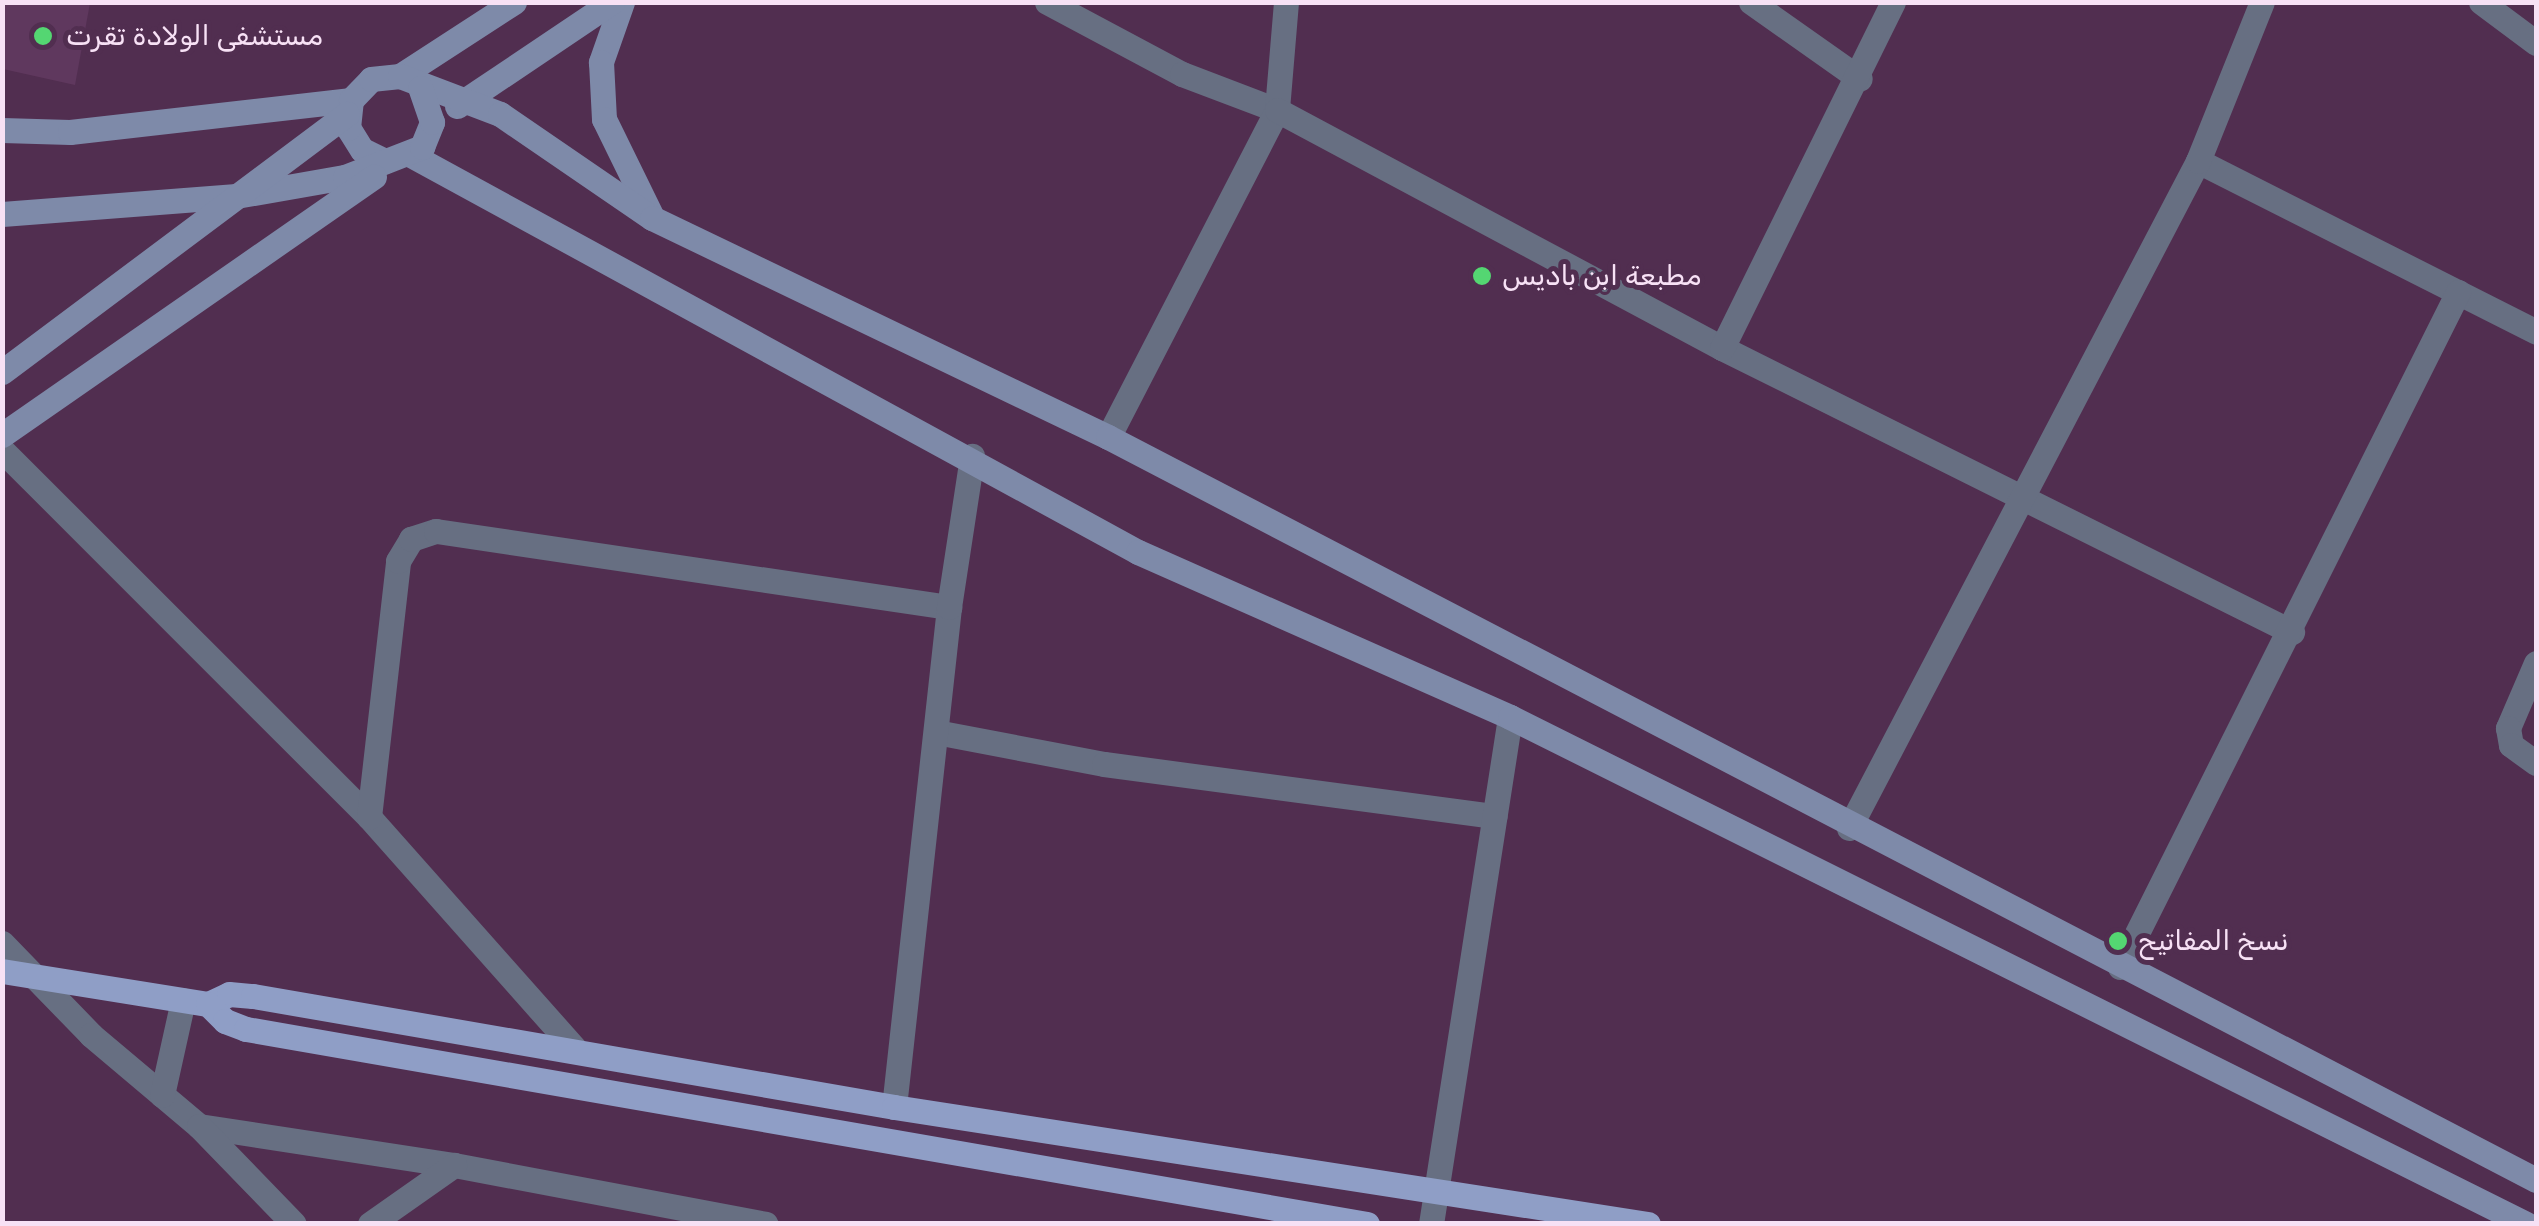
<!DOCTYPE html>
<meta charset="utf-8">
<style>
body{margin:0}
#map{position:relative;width:2539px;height:1226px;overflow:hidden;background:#512e50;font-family:Rubik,Vazirmatn,sans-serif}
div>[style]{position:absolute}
.built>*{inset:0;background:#5f385e}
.minor>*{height:25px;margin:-12.5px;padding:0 12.5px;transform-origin:12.5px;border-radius:12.5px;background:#676f82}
.secondary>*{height:25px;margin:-12.5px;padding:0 12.5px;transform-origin:12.5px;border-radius:12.5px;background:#7e8aa9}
.primary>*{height:25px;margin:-12.5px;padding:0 12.5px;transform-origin:12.5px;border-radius:12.5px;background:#8f9ec6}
.dots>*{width:28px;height:28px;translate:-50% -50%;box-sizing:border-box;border:5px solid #512e50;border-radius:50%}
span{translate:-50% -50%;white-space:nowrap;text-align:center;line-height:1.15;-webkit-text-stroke:10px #512e50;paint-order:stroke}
.poi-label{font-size:28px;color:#f7e1f5}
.left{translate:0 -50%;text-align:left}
.frame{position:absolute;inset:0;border:5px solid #f7e1f5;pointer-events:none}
</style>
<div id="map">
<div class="built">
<div style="clip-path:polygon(3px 2px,90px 3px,75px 85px,3px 69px)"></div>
</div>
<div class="minor">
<div style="left:1047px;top:2px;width:153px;rotate:28.1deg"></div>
<div style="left:1182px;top:74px;width:102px;rotate:20.8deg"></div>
<div style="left:1277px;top:110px;width:368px;rotate:117.3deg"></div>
<div style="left:1286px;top:2px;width:108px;rotate:94.8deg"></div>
<div style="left:1277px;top:110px;width:505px;rotate:28.14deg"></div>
<div style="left:1722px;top:348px;width:637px;rotate:26.48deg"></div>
<div style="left:1751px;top:2px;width:133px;rotate:35.2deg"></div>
<div style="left:2481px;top:2px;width:69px;rotate:36.7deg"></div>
<div style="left:2198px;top:161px;width:379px;rotate:26.8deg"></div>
<div style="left:1722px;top:348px;width:386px;rotate:-63.7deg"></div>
<div style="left:2px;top:450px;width:519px;rotate:45deg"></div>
<div style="left:369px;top:817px;width:310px;rotate:48.4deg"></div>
<div style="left:2536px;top:663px;width:71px;rotate:113.3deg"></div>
<div style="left:2508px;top:728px;width:17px;rotate:80deg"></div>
<div style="left:2511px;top:745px;width:31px;rotate:36deg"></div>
<div style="left:936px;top:732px;width:171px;rotate:10.8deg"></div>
<div style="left:1104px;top:764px;width:394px;rotate:7.6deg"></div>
<div style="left:369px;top:817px;width:258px;rotate:-83.5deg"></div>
<div style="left:398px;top:561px;width:26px;rotate:-59deg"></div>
<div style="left:411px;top:539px;width:26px;rotate:-18deg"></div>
<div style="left:436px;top:531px;width:519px;rotate:8.43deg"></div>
<div style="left:1849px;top:828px;width:753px;rotate:-62.38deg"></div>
<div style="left:2198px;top:161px;width:171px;rotate:-68.1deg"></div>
<div style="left:2px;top:943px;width:128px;rotate:45.9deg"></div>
<div style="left:91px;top:1035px;width:141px;rotate:40.1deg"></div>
<div style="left:199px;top:1126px;width:258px;rotate:8.7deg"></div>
<div style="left:454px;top:1165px;width:317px;rotate:10.7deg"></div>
<div style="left:2120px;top:967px;width:755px;rotate:-63.4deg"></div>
<div style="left:162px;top:1095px;width:97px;rotate:-77.5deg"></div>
<div style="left:894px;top:1107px;width:503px;rotate:-83.72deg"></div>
<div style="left:949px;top:607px;width:153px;rotate:-81.3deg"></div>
<div style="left:199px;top:1126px;width:136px;rotate:45.9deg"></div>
<div style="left:370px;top:1224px;width:103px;rotate:-35.1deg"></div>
<div style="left:1431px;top:1224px;width:513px;rotate:-81.14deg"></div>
</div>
<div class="secondary">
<div style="left:622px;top:2px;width:64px;rotate:109.3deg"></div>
<div style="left:601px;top:62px;width:57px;rotate:87deg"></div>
<div style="left:604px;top:119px;width:105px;rotate:63.9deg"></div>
<div style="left:400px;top:76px;width:136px;rotate:-33deg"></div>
<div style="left:457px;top:106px;width:187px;rotate:-33.9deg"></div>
<div style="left:2px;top:130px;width:68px;rotate:1.7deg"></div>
<div style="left:70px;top:132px;width:283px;rotate:-6.5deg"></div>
<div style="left:411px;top:155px;width:828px;rotate:28.64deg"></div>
<div style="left:1138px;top:552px;width:407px;rotate:23.9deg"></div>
<div style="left:1510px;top:717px;width:1135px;rotate:26.52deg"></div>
<div style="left:385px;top:161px;width:25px;rotate:-154deg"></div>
<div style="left:362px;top:150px;width:26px;rotate:-122deg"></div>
<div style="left:348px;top:128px;width:28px;rotate:-84deg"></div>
<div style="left:351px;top:100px;width:29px;rotate:-46deg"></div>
<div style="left:371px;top:79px;width:29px;rotate:-6deg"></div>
<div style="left:400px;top:76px;width:107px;rotate:20.8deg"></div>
<div style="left:500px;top:114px;width:184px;rotate:34.4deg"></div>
<div style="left:652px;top:218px;width:506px;rotate:25.65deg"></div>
<div style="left:1108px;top:437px;width:1610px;rotate:27.49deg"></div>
<div style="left:2px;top:214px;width:235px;rotate:-4.4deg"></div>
<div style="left:236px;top:196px;width:111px;rotate:-9.9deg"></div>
<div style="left:345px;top:177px;width:83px;rotate:-21.3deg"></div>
<div style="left:422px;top:147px;width:27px;rotate:-68deg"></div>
<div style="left:432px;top:122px;width:36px;rotate:-109deg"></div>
<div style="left:2px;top:372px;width:431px;rotate:-36.8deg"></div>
<div style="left:2px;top:435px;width:453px;rotate:-34.8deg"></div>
</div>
<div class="primary">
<div style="left:2px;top:971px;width:209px;rotate:9.1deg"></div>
<div style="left:208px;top:1004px;width:23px;rotate:-25deg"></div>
<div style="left:229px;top:994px;width:24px;rotate:5deg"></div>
<div style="left:253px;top:996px;width:651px;rotate:9.82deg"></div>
<div style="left:894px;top:1107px;width:763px;rotate:8.82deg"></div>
<div style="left:208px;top:1004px;width:24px;rotate:45deg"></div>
<div style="left:225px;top:1021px;width:22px;rotate:21deg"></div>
<div style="left:246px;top:1029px;width:1138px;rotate:9.87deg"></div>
</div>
<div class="dots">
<div style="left:43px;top:36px;background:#54d672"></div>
<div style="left:1482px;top:276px;background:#54d672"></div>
<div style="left:2118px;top:941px;background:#54d672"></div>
</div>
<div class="poi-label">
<span class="left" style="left:66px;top:36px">مستشفى الولادة تقرت</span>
<span class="left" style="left:1502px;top:276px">مطبعة ابن باديس</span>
<span class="left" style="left:2138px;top:941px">نسخ المفاتيح</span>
</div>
<div class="frame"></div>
</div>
